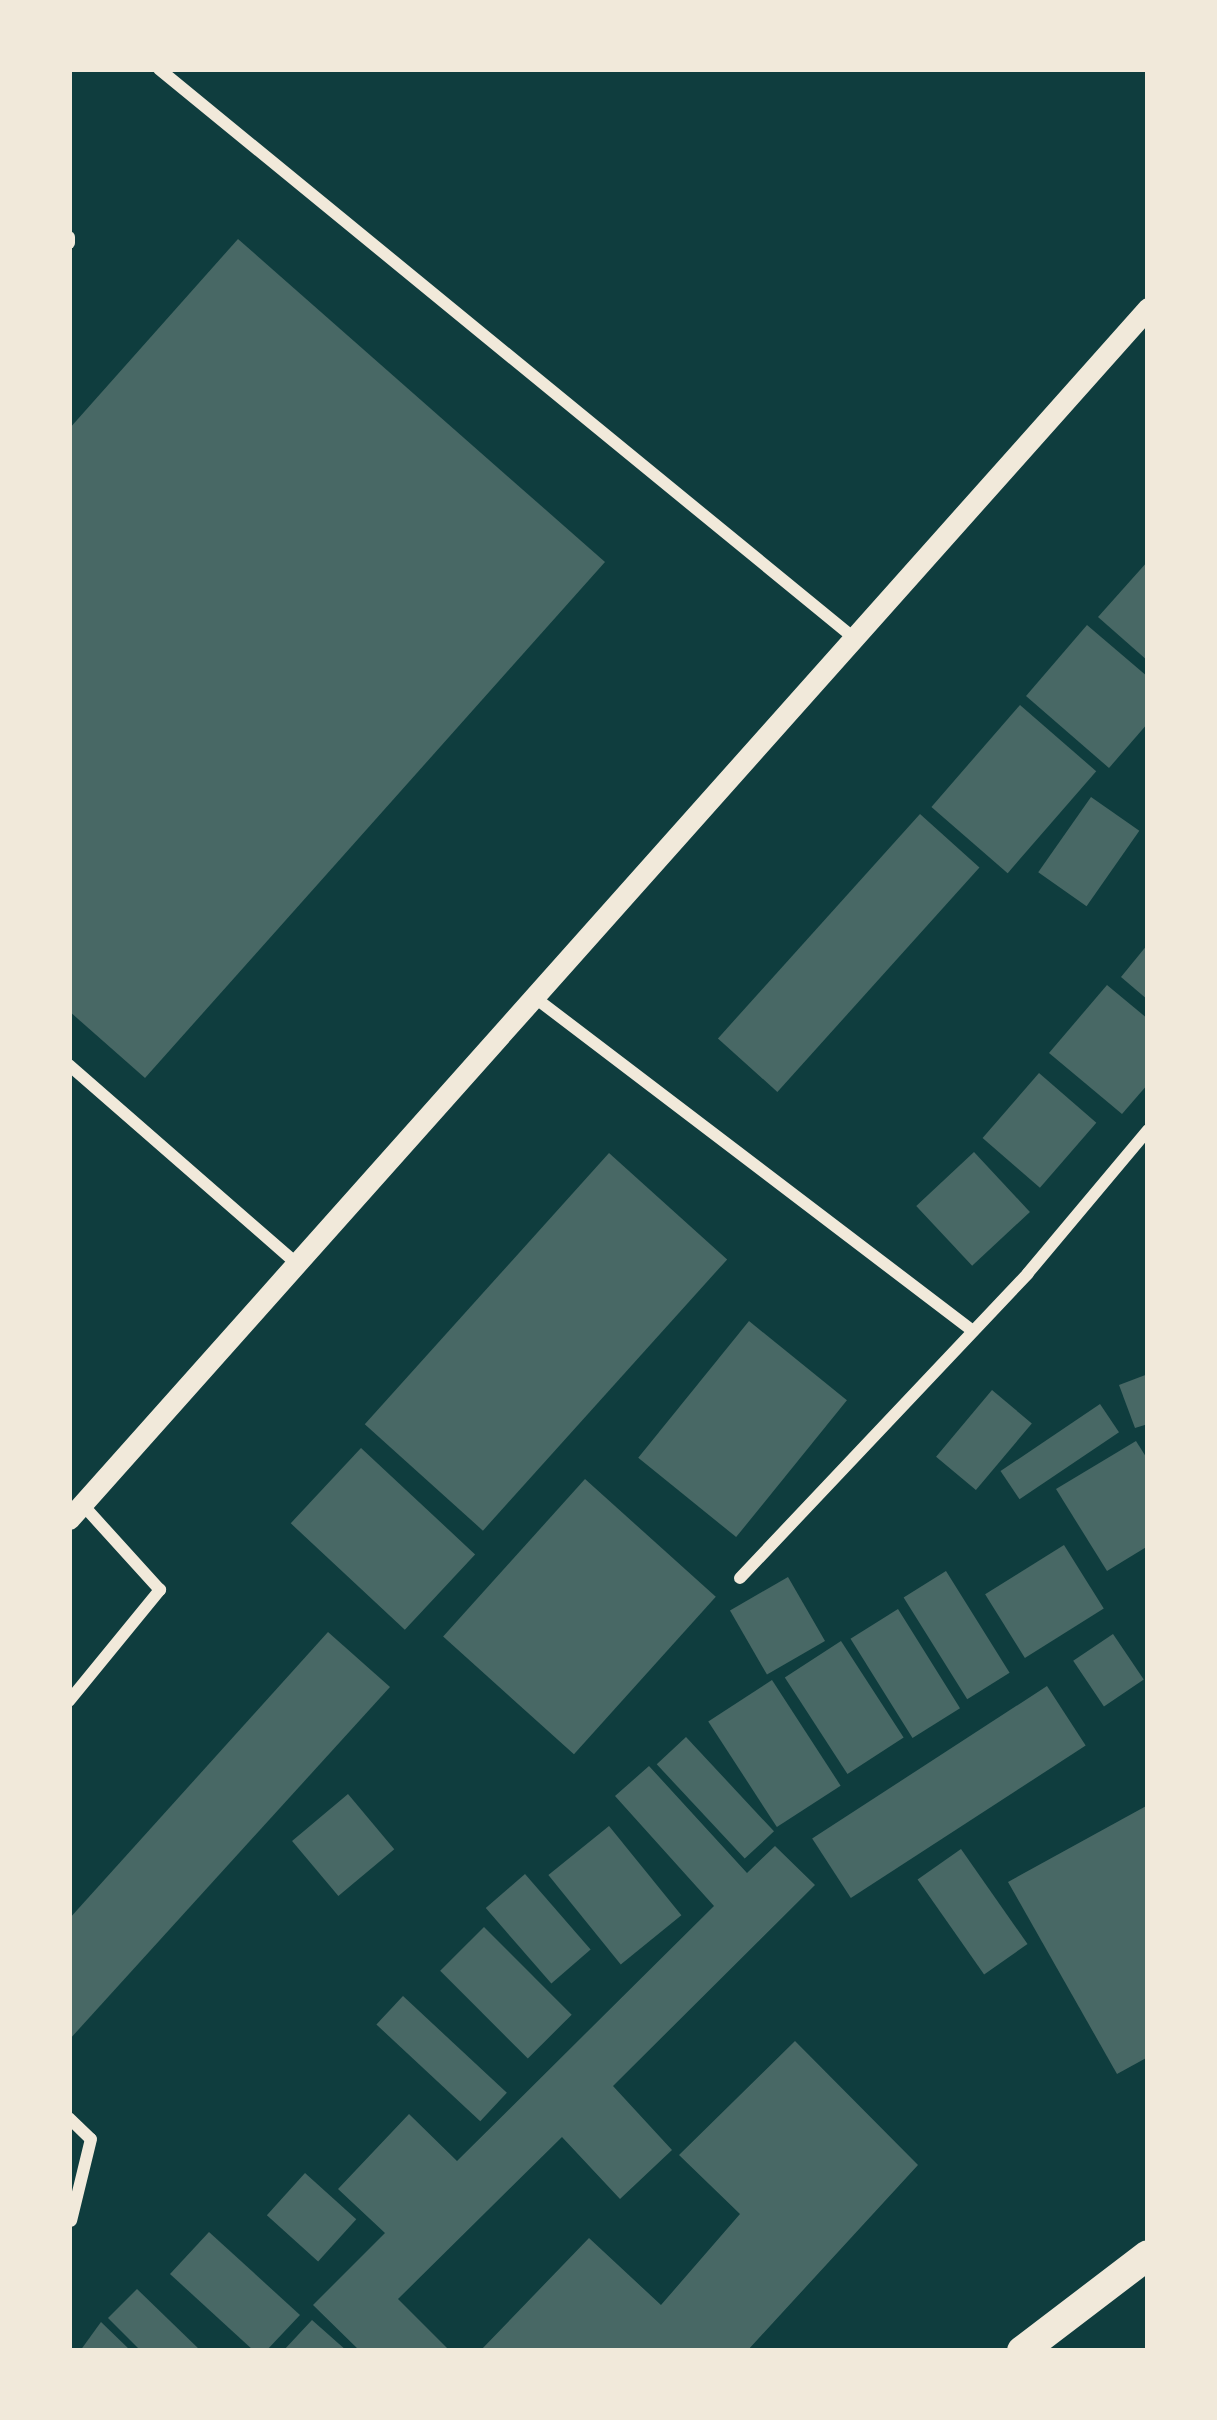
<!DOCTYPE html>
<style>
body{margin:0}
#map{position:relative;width:1217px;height:2420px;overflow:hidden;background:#0f3d3e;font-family:"Space Grotesk",sans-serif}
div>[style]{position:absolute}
.building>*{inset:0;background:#486865;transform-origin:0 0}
.minor>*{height:12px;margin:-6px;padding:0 6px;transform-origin:6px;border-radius:6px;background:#f1e9da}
.tertiary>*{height:21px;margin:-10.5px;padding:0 10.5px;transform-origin:10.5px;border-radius:10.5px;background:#f1e9da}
.primary>*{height:30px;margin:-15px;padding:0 15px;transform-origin:15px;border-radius:15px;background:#f1e9da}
span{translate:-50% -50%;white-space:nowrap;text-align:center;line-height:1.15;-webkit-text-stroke:10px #f1e9da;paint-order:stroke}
.frame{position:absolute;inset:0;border:72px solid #f1e9da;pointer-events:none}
</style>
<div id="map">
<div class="building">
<div style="clip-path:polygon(238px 239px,605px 562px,145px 1078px,69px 1011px,69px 429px)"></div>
<div style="clip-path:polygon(1148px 561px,1148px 661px,1098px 617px)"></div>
<div style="clip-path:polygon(1087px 625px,1148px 677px,1148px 723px,1109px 768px,1026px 696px)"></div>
<div style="left:1020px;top:705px;width:101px;height:135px;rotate:41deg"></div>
<div style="left:1091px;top:797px;width:59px;height:92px;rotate:35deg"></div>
<div style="left:920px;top:814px;width:80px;height:302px;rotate:42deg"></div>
<div style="clip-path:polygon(1148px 944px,1148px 1000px,1121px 977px)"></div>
<div style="clip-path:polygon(1107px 985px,1148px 1019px,1148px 1084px,1122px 1114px,1049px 1053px)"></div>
<div style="left:1039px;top:1073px;width:76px;height:86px;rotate:41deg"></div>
<div style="left:974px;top:1152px;width:82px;height:79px;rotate:47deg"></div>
<div style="left:609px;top:1153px;width:159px;height:365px;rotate:42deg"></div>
<div style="left:749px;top:1321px;width:126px;height:176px;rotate:39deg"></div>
<div style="clip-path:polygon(1148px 1374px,1148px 1424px,1135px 1428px,1119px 1385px)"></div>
<div style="left:992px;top:1390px;width:52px;height:87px;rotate:40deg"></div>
<div style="left:1100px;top:1404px;width:34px;height:120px;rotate:56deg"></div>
<div style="clip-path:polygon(1136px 1441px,1148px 1460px,1148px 1546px,1107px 1571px,1056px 1489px)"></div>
<div style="left:361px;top:1448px;width:156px;height:103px;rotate:43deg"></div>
<div style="left:585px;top:1479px;width:176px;height:212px;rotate:42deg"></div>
<div style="left:1064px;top:1545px;width:75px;height:93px;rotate:58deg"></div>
<div style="left:946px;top:1571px;width:120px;height:50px;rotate:58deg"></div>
<div style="left:788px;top:1577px;width:74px;height:67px;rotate:60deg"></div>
<div style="left:898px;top:1609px;width:117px;height:56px;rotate:58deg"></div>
<div style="clip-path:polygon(328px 1632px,390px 1687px,69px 2040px,69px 1919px)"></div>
<div style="left:1113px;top:1634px;width:55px;height:48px;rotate:56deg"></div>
<div style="left:841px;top:1641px;width:115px;height:67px;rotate:57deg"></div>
<div style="left:772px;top:1680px;width:126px;height:76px;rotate:57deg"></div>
<div style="left:1047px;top:1686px;width:71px;height:280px;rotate:57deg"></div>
<div style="left:686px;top:1737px;width:129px;height:40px;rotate:47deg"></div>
<div style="clip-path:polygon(649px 1766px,747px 1873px,775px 1846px,815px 1885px,613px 2086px,672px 2150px,620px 2199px,562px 2137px,398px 2299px,450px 2351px,360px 2351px,313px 2305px,385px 2233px,338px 2189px,409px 2114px,457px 2161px,714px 1906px,615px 1796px)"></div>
<div style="left:348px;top:1794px;width:72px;height:73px;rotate:50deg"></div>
<div style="clip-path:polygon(1148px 1805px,1148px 2057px,1117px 2074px,1008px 1882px)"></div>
<div style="left:609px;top:1826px;width:115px;height:78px;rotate:51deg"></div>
<div style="left:961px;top:1849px;width:116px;height:53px;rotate:55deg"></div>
<div style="left:525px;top:1874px;width:100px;height:52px;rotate:49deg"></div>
<div style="left:484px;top:1927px;width:124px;height:62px;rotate:45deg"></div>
<div style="left:403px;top:1996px;width:142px;height:39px;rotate:43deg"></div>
<div style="clip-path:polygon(795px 2041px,918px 2165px,747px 2351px,480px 2351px,589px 2238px,661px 2305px,740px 2214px,679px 2155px)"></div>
<div style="left:305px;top:2173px;width:69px;height:57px;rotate:42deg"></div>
<div style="clip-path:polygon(209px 2232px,300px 2315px,266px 2351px,254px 2351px,170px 2274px)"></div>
<div style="clip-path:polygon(137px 2289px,201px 2351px,141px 2351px,108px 2318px)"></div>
<div style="clip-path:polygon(312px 2320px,347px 2351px,283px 2351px)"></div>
<div style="clip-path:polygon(101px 2322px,131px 2351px,80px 2351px)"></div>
</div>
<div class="minor">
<div style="left:159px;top:69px;width:898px;rotate:39.31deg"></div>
<div style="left:69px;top:237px;width:6px;rotate:90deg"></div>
<div style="left:534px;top:997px;width:547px;rotate:37.27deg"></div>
<div style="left:69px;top:1065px;width:301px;rotate:41.1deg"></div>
<div style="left:740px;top:1578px;width:419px;rotate:-46.6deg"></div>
<div style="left:1028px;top:1273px;width:187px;rotate:-50deg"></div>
<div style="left:69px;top:1701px;width:144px;rotate:-50.7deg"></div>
<div style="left:160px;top:1590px;width:116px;rotate:-132.2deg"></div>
<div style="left:69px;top:2118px;width:30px;rotate:44deg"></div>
<div style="left:91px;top:2139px;width:84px;rotate:103.7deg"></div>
</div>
<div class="tertiary">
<div style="left:69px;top:1519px;width:1622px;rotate:-48.3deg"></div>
</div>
<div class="primary">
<div style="left:1022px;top:2351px;width:158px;rotate:-37.3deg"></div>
</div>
<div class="frame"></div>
</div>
